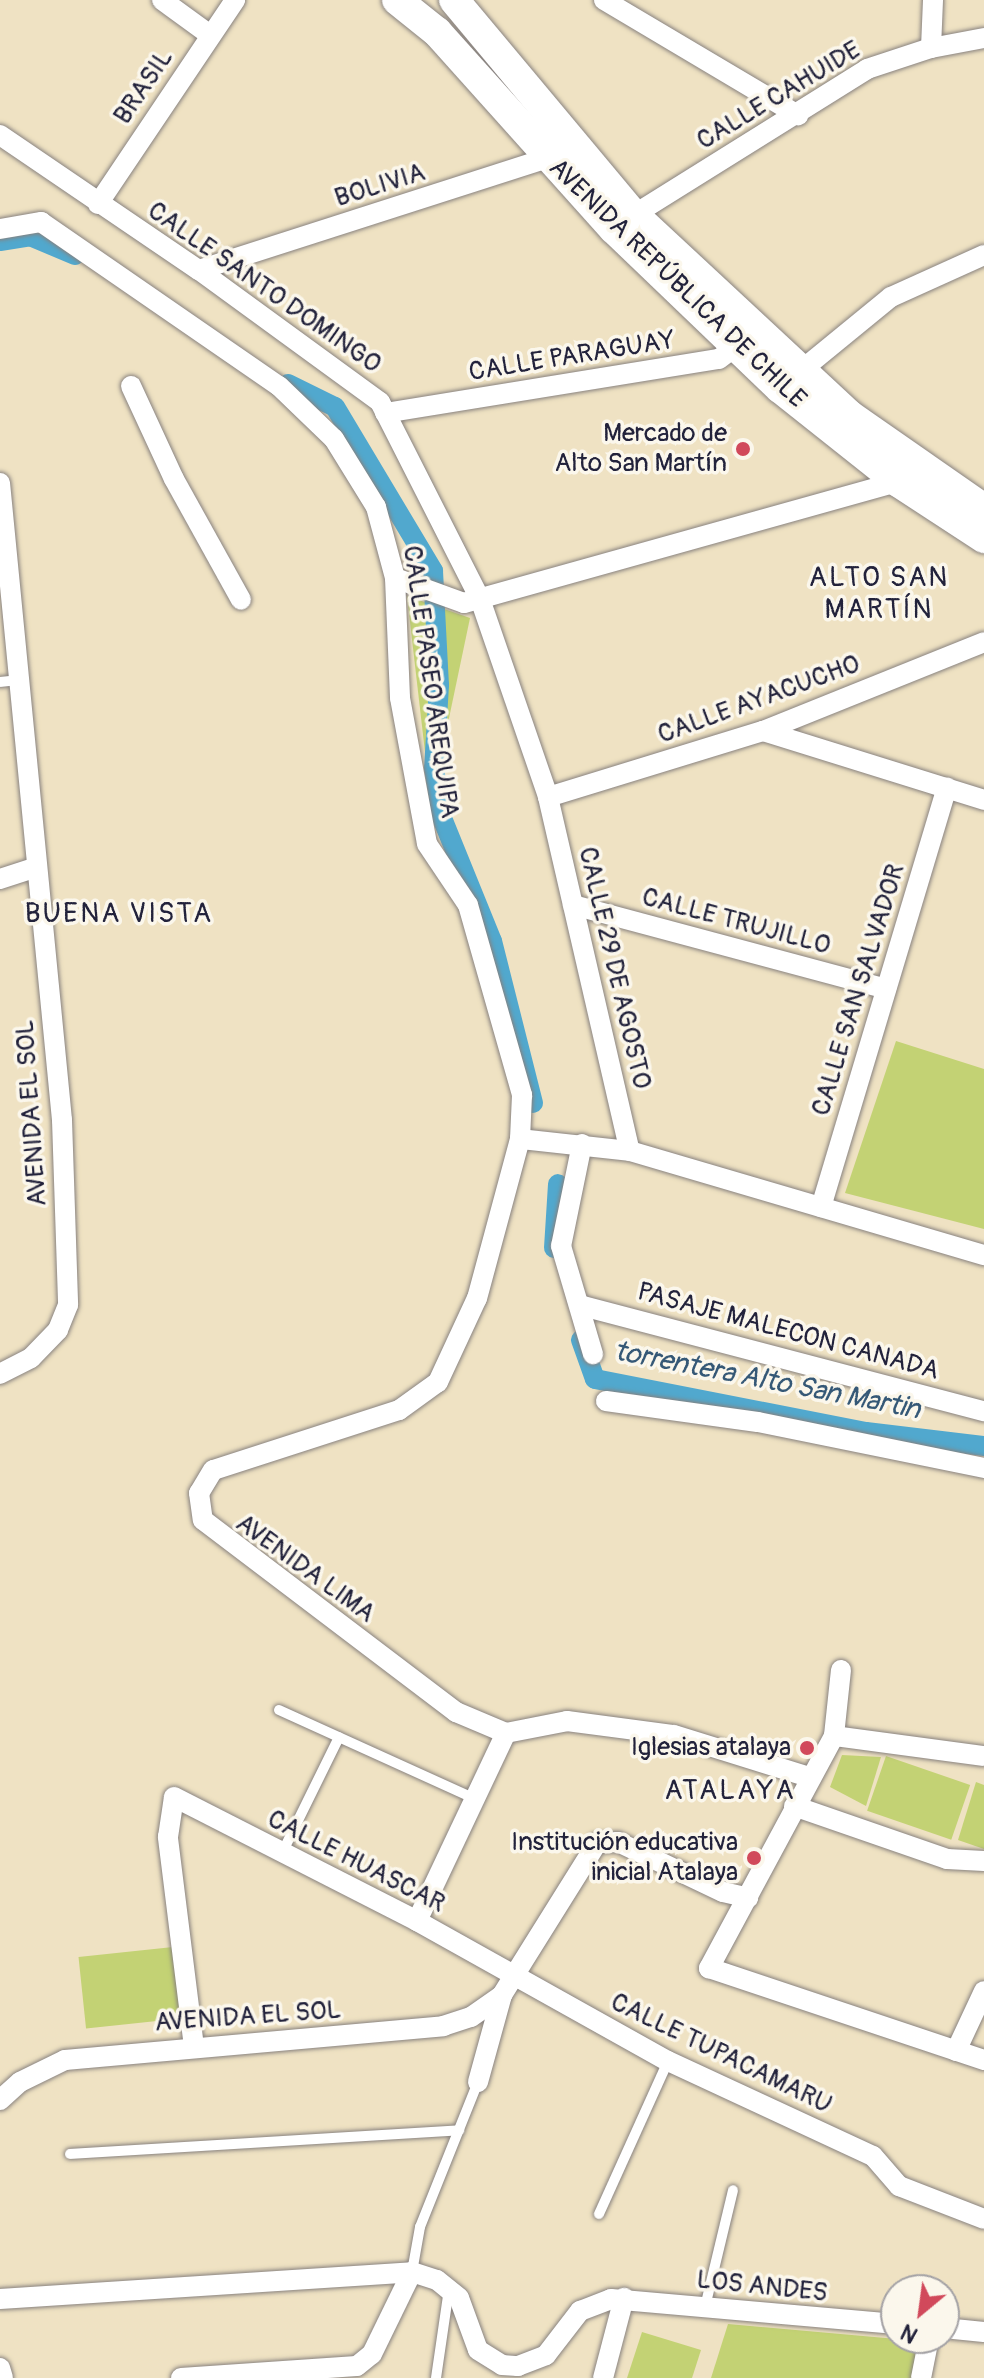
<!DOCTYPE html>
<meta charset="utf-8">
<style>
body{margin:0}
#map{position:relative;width:984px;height:2378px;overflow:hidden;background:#efe2c3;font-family:Pangolin,sans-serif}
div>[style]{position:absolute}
.green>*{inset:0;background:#c3d274;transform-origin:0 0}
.canal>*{height:20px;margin:-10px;padding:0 10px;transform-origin:10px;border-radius:10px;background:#51a8ce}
.roads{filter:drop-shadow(0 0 2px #88827f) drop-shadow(0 0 2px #88827f)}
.lane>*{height:10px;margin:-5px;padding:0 5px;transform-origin:5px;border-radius:5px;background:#fff}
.street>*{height:20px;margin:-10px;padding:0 10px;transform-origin:10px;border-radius:10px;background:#fff}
.secondary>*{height:30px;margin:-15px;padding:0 15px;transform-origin:15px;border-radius:15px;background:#fff}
.dots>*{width:22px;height:22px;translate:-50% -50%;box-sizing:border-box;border:4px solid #fbf7ec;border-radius:50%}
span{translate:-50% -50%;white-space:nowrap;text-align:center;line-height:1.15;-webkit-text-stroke:7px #fbf7ec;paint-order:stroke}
.street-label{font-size:26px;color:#22223b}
.poi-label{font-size:26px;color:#22223b}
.right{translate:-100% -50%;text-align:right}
.neighbourhood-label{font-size:28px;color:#22223b;letter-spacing:2px}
.water-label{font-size:28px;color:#355876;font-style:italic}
.north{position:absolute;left:880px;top:2274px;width:80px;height:80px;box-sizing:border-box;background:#fbf7ec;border:2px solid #a4a2a5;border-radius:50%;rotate:209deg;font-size:22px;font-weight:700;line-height:32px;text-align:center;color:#22223b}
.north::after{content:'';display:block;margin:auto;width:28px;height:36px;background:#d1495b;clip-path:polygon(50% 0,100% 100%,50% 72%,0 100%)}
</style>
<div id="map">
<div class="green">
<div style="clip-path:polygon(407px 596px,470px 618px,431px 804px)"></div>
<div style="clip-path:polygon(896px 1041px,984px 1069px,984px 1229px,845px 1193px)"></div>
<div style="clip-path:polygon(842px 1755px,881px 1757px,866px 1806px,830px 1787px)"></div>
<div style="left:886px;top:1756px;width:89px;height:58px;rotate:19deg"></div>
<div style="clip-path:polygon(976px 1782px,984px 1785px,984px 1849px,958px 1840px)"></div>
<div style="left:173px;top:1947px;width:72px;height:95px;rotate:84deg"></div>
<div style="clip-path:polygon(728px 2324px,919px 2341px,912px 2378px,711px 2378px)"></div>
<div style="clip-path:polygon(642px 2332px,701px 2350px,692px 2378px,627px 2378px)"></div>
</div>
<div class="canal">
<div style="left:0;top:241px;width:30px;rotate:-9deg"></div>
<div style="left:30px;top:236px;width:49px;rotate:22.9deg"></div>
<div style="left:288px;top:384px;width:52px;rotate:26.1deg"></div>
<div style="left:335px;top:407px;width:191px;rotate:59.1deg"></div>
<div style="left:433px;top:571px;width:114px;rotate:87deg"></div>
<div style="left:439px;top:685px;width:83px;rotate:93.4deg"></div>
<div style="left:434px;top:768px;width:51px;rotate:80.9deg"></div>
<div style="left:442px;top:818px;width:133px;rotate:67.9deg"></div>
<div style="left:492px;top:941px;width:167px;rotate:75.8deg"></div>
<div style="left:554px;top:1248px;width:64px;rotate:-86.4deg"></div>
<div style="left:581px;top:1340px;width:41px;rotate:70.3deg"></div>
<div style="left:595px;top:1379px;width:276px;rotate:11.1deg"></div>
<div style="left:866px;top:1432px;width:119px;rotate:6.8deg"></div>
</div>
<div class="roads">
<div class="lane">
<div style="left:0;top:682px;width:20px;rotate:-6deg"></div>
<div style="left:279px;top:1710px;width:215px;rotate:24.4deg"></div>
<div style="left:282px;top:1853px;width:129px;rotate:-63.8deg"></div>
<div style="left:70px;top:2154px;width:390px;rotate:-3.5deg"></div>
<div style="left:599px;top:2214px;width:168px;rotate:-65.7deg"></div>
<div style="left:412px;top:2272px;width:46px;rotate:-79.9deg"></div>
<div style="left:420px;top:2227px;width:156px;rotate:-68.2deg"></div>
<div style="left:705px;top:2307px;width:120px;rotate:-76.5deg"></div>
<div style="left:436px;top:2378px;width:90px;rotate:-81.7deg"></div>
</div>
<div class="street">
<div style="left:162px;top:0;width:59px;rotate:36.1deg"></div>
<div style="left:604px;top:0;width:226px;rotate:30.7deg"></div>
<div style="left:931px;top:48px;width:48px;rotate:-87.6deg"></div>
<div style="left:0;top:135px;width:240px;rotate:34.2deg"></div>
<div style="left:199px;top:270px;width:224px;rotate:36.1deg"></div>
<div style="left:380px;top:402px;width:221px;rotate:63.1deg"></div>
<div style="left:480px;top:599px;width:209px;rotate:71deg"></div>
<div style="left:548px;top:797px;width:363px;rotate:77deg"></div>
<div style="left:98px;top:204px;width:246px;rotate:-56.1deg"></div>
<div style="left:624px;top:221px;width:287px;rotate:-32deg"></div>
<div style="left:867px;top:69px;width:67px;rotate:-18.2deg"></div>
<div style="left:931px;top:48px;width:54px;rotate:-10.7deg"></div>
<div style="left:0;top:229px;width:42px;rotate:-9.7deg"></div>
<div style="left:41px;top:222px;width:289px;rotate:34.6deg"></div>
<div style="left:279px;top:386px;width:76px;rotate:43.9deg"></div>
<div style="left:334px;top:439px;width:80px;rotate:58.3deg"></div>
<div style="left:376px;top:507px;width:73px;rotate:75deg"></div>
<div style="left:395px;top:578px;width:120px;rotate:87.6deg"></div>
<div style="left:400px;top:698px;width:148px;rotate:79.5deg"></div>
<div style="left:427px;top:844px;width:73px;rotate:56.1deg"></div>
<div style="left:468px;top:905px;width:198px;rotate:74.1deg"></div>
<div style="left:522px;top:1095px;width:44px;rotate:92.6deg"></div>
<div style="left:520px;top:1139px;width:165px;rotate:105.1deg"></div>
<div style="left:477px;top:1298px;width:93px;rotate:114.9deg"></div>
<div style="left:438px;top:1382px;width:48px;rotate:144.3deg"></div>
<div style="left:399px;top:1410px;width:195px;rotate:162.1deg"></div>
<div style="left:213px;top:1470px;width:27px;rotate:121deg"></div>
<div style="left:199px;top:1493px;width:27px;rotate:82deg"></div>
<div style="left:203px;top:1520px;width:318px;rotate:37.2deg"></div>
<div style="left:456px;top:1712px;width:54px;rotate:22.8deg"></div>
<div style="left:506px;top:1733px;width:62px;rotate:-11.1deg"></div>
<div style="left:567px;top:1721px;width:108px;rotate:7.5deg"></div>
<div style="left:674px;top:1735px;width:141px;rotate:17.3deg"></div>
<div style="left:199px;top:270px;width:380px;rotate:-17.8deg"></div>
<div style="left:792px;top:378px;width:128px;rotate:-39.3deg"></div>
<div style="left:891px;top:297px;width:102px;rotate:-24.3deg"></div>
<div style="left:131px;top:386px;width:102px;rotate:65.2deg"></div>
<div style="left:174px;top:479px;width:138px;rotate:61deg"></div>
<div style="left:385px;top:413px;width:338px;rotate:-9.2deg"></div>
<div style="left:719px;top:359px;width:34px;rotate:-37deg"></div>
<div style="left:0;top:483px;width:640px;rotate:84.44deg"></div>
<div style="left:62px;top:1120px;width:185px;rotate:88.1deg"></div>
<div style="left:68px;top:1305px;width:27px;rotate:112deg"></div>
<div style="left:58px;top:1330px;width:39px;rotate:134deg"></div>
<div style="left:31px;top:1358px;width:35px;rotate:153deg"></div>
<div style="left:395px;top:578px;width:73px;rotate:19.9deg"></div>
<div style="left:464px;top:603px;width:451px;rotate:-15.6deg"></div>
<div style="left:898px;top:482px;width:8px;rotate:-50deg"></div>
<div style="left:763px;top:731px;width:232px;rotate:17.3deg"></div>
<div style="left:548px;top:797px;width:225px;rotate:-17.1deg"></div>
<div style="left:763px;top:731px;width:238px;rotate:-21.9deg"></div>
<div style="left:0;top:879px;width:38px;rotate:-18deg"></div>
<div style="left:573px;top:905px;width:324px;rotate:15deg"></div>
<div style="left:520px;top:1139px;width:111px;rotate:6.2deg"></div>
<div style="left:630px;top:1151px;width:369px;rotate:16.4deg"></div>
<div style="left:582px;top:1144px;width:104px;rotate:101.6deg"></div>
<div style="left:561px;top:1246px;width:113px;rotate:73.5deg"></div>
<div style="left:821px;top:1207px;width:438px;rotate:-73.3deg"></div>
<div style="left:579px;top:1305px;width:419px;rotate:14.7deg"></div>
<div style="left:606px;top:1401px;width:153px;rotate:7.9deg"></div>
<div style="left:758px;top:1422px;width:231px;rotate:11.5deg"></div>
<div style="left:841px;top:1670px;width:66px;rotate:96.1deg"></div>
<div style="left:834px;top:1736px;width:264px;rotate:118.3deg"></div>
<div style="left:709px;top:1968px;width:290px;rotate:18.5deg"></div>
<div style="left:834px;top:1736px;width:151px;rotate:7.6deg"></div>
<div style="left:794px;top:1806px;width:162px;rotate:19.1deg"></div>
<div style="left:947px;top:1859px;width:37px;rotate:3deg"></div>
<div style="left:417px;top:1921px;width:208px;rotate:-64.7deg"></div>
<div style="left:194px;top:2047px;width:212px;rotate:-97.1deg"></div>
<div style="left:168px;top:1837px;width:40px;rotate:-81.5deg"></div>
<div style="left:174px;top:1797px;width:273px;rotate:27deg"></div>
<div style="left:417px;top:1921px;width:287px;rotate:29.2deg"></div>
<div style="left:668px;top:2061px;width:226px;rotate:24.9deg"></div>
<div style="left:873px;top:2156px;width:40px;rotate:49deg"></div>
<div style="left:899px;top:2186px;width:91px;rotate:21.2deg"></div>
<div style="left:956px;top:2051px;width:66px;rotate:-65deg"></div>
<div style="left:478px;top:2082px;width:90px;rotate:-74.6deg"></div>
<div style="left:502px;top:1995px;width:179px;rotate:-58deg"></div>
<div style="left:597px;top:1843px;width:21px;rotate:-3deg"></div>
<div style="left:618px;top:1842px;width:116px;rotate:25.5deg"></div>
<div style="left:723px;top:1892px;width:26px;rotate:13deg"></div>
<div style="left:0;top:2100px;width:27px;rotate:-42deg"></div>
<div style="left:20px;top:2082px;width:50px;rotate:-26.1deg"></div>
<div style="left:65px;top:2060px;width:380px;rotate:-5.1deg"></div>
<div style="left:443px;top:2026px;width:29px;rotate:-18deg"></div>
<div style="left:471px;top:2017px;width:38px;rotate:-35deg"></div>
<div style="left:0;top:2299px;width:413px;rotate:-3.7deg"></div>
<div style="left:412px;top:2272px;width:26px;rotate:18deg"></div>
<div style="left:437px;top:2280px;width:28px;rotate:39deg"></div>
<div style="left:459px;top:2298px;width:55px;rotate:69.9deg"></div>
<div style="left:478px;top:2350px;width:28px;rotate:32deg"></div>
<div style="left:502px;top:2365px;width:16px;rotate:4deg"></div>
<div style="left:518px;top:2366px;width:30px;rotate:-21deg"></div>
<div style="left:546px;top:2355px;width:56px;rotate:-52.3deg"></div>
<div style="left:580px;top:2311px;width:33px;rotate:-21deg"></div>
<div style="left:611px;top:2299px;width:286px;rotate:5deg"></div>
<div style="left:944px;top:2328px;width:40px;rotate:5.7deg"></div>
<div style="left:0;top:2368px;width:10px;rotate:73deg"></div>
<div style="left:181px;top:2378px;width:176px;rotate:-3.9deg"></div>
<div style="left:357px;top:2366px;width:19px;rotate:-39deg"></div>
<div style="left:372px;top:2354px;width:91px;rotate:-64deg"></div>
<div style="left:603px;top:2378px;width:83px;rotate:-75.3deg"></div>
<div style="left:921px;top:2378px;width:41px;rotate:-78.7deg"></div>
</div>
<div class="secondary">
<div style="left:397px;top:0;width:51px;rotate:38.7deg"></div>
<div style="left:437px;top:32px;width:265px;rotate:48.1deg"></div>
<div style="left:614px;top:229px;width:230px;rotate:43.8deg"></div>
<div style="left:780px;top:388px;width:151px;rotate:38.5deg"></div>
<div style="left:898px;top:482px;width:103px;rotate:33.1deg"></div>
<div style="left:454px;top:0;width:279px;rotate:50.1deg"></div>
<div style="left:633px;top:214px;width:295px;rotate:42.9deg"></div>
<div style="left:849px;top:415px;width:165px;rotate:34.8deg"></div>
</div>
</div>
<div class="dots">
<div style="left:743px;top:449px;background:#d1495b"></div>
<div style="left:807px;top:1748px;background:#d1495b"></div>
<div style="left:754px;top:1858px;background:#d1495b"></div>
</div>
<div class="street-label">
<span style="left:144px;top:87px;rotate:-56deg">BRASIL</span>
<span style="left:779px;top:96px;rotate:-31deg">CALLE CAHUIDE</span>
<span style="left:380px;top:186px;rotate:-17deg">BOLIVIA</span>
<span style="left:677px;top:284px;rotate:44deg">AVENIDA REPÚBLICA DE CHILE</span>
<span style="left:264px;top:288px;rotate:35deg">CALLE SANTO DOMINGO</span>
<span style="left:572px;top:357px;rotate:-9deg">CALLE PARAGUAY</span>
<span style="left:430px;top:682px;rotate:82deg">CALLE PASEO AREQUIPA</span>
<span style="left:759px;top:700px;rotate:-20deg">CALLE AYACUCHO</span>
<span style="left:736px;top:922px;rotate:15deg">CALLE TRUJILLO</span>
<span style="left:614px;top:968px;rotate:77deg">CALLE 29 DE AGOSTO</span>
<span style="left:859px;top:990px;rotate:-73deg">CALLE SAN SALVADOR</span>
<span style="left:32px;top:1113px;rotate:-94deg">AVENIDA EL SOL</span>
<span style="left:788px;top:1332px;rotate:15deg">PASAJE MALECON CANADA</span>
<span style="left:305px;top:1569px;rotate:36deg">AVENIDA LIMA</span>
<span style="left:356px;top:1862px;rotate:27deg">CALLE HUASCAR</span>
<span style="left:248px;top:2017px;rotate:-4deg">AVENIDA EL SOL</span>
<span style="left:721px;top:2054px;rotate:26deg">CALLE TUPACAMARU</span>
<span style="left:762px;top:2287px;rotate:6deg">LOS ANDES</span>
</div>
<div class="poi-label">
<span class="right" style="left:727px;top:449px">Mercado de<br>Alto San Martín</span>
<span class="right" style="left:791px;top:1748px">Iglesias atalaya</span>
<span class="right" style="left:738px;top:1858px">Institución educativa<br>inicial Atalaya</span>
</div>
<div class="neighbourhood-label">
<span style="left:879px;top:594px">ALTO SAN<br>MARTÍN</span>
<span style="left:119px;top:914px">BUENA VISTA</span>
<span style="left:730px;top:1791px">ATALAYA</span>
</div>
<div class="water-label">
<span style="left:767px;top:1381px;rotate:11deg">torrentera Alto San Martin</span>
</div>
<div class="north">N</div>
</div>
